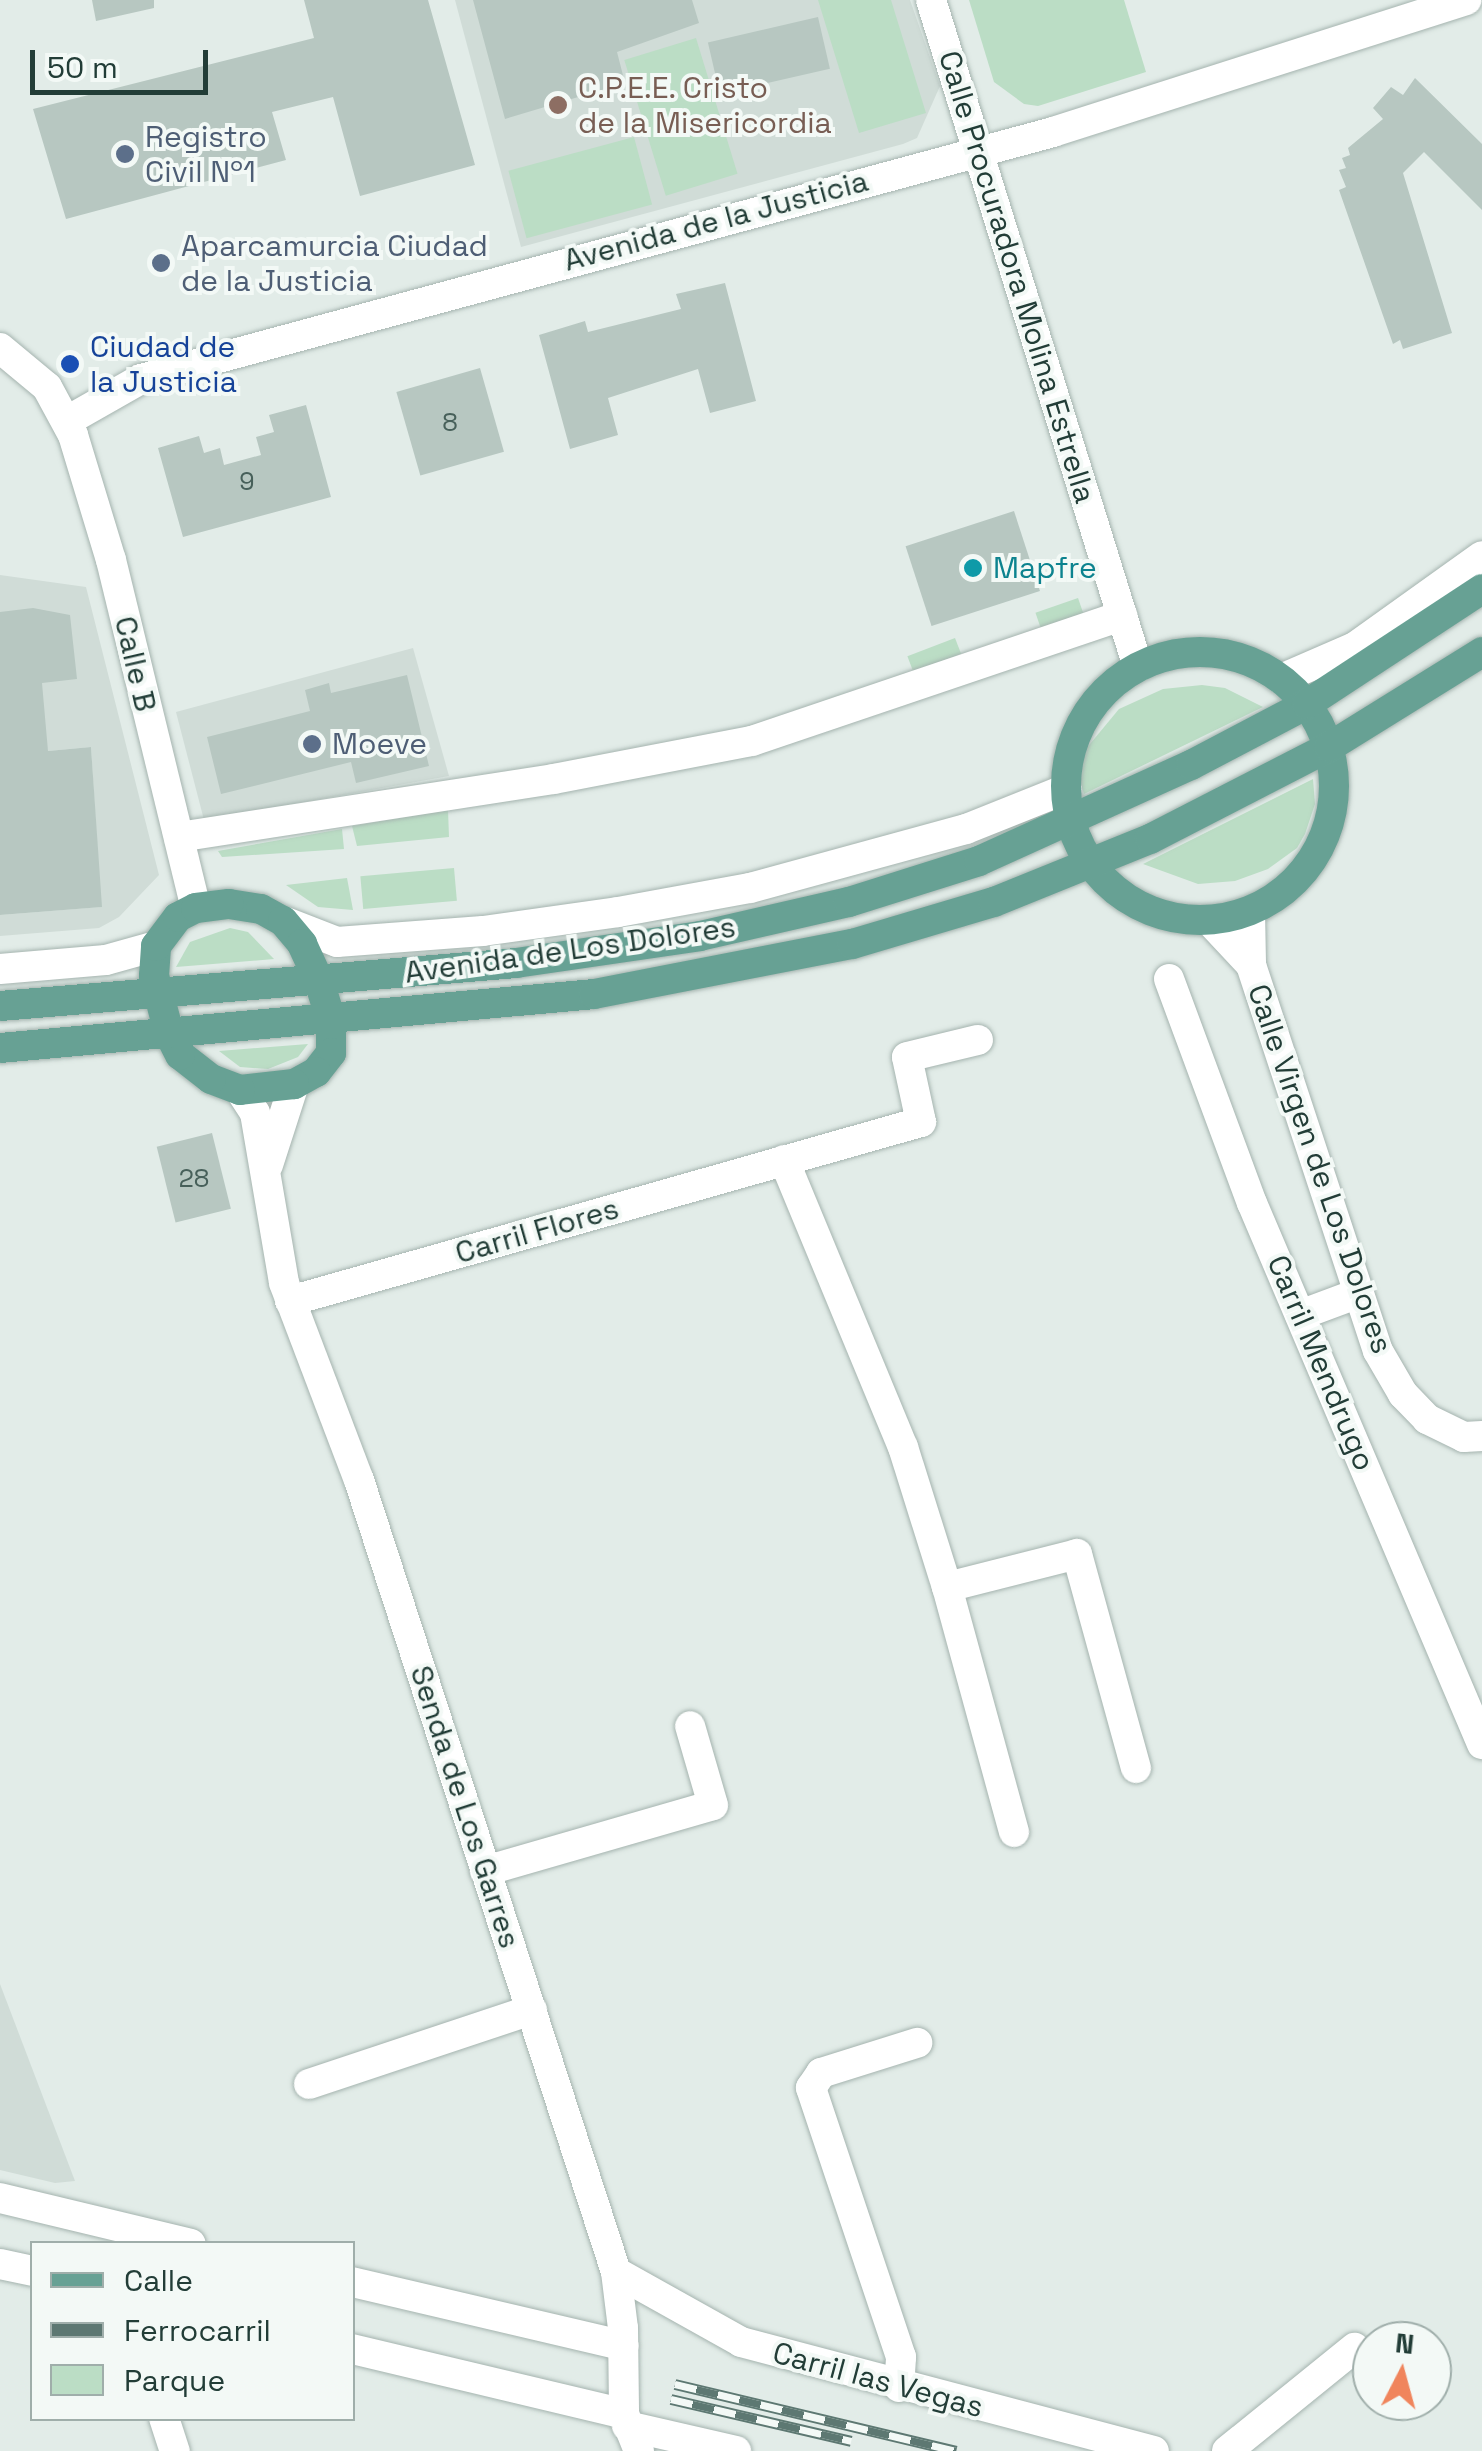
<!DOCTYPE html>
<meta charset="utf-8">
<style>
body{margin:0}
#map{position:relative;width:1482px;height:2451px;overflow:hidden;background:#e2ece8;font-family:"Space Grotesk",sans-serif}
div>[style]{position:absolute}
.built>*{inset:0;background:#d0dcd7}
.green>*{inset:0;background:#bbddc5;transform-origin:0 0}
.building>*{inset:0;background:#b7c7c1;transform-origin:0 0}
.roads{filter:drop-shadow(0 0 2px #a5b4af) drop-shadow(0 0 2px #a5b4af)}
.minor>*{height:30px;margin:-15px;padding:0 15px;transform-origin:15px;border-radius:15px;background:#fff}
.major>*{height:30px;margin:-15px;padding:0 15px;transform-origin:15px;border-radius:15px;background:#67a194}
.major>.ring{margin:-15px;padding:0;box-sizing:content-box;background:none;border:30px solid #67a194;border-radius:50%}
.rail>*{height:11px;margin-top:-5.5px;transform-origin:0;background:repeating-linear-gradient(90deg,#f3f9f6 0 22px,#5d7872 0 44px);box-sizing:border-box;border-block:2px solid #5d7872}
.dots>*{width:28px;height:28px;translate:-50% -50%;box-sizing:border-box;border:5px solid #f3f9f6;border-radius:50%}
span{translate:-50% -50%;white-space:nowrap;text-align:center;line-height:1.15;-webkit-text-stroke:8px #f3f9f6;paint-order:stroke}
.number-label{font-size:25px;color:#47605a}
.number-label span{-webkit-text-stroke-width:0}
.education-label{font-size:30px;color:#785e54}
.left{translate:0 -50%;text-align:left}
.service-label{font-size:30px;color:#4e5e75}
.street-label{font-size:30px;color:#223d37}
.transit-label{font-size:30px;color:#164399}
.culture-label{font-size:30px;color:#0d838f}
.legend{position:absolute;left:30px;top:2241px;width:325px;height:180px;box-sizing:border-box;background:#f3f9f6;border:2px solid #9faeaa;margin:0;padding:12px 18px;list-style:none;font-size:30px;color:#223d37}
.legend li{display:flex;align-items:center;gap:20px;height:50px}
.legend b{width:50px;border:2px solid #9faeaa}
.north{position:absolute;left:1352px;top:2321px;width:100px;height:100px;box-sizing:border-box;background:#f3f9f6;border:2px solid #9faeaa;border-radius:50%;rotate:6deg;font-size:28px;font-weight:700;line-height:40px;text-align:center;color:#223d37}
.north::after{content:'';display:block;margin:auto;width:35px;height:45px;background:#f0855c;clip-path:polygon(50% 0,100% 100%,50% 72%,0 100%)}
.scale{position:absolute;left:30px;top:50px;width:178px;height:45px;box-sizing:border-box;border:5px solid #223d37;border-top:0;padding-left:12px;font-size:30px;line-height:35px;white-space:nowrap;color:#223d37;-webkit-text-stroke:8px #f3f9f6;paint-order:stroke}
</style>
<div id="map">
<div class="built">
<div style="clip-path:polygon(455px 0,910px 0,940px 86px,917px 138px,903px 144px,521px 247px)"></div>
<div style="clip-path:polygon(0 575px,86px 587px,159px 875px,119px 917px,99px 928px,0 936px,0 915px,101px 907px,91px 747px,48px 751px,0 612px)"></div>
<div style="clip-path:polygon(413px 648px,449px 776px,204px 820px,176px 712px)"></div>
<div style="clip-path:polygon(0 1984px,75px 2181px,55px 2183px,0 2170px)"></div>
</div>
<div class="green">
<div style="clip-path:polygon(818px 0,891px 0,926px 113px,859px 133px)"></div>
<div style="clip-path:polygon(969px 0,1124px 0,1146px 72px,1038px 106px,1024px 104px,994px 82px)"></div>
<div style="left:696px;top:38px;width:142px;height:75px;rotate:73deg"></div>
<div style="left:634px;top:137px;width:70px;height:130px;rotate:75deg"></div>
<div style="left:1078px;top:598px;width:18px;height:45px;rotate:71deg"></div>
<div style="left:955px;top:638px;width:17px;height:51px;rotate:69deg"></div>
<div style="clip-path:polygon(1202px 685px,1225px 688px,1263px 707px,1084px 794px,1080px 781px,1085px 750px,1119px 709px,1163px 689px)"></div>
<div style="clip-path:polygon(1313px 779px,1315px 804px,1305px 834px,1297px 848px,1268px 869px,1235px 881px,1198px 884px,1143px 864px)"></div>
<div style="clip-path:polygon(448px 810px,449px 837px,357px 846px,352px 826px)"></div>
<div style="clip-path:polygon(342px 829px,344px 849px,222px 857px,218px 851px)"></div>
<div style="left:454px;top:868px;width:33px;height:94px;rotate:85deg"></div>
<div style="clip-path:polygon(347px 878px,353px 910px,318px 907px,286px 885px)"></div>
<div style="clip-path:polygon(230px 928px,248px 932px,274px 959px,176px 967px,190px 942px)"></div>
<div style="clip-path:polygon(308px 1044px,298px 1057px,268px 1069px,240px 1067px,219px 1051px)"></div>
</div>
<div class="building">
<div style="clip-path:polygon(92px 0,154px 0,154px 8px,96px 21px)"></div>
<div style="clip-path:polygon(304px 0,428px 0,475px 165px,360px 196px,333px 97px,272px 112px,286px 160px,66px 219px,33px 109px,314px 38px)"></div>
<div style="clip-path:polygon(473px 0,692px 0,699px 23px,617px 52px,625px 83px,505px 119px)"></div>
<div style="left:818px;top:17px;width:53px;height:113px;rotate:77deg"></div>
<div style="clip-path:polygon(1415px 78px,1482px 144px,1482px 210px,1424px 152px,1403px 173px,1452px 333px,1403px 349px,1400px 340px,1393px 344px,1339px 190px,1346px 187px,1339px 170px,1346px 168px,1342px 158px,1350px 155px,1348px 148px,1383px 119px,1373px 108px,1391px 87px,1403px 95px)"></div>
<div style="clip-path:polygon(725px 283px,756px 401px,710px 413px,698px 369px,608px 398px,618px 435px,570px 449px,539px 335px,585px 321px,588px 332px,681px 309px,676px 294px)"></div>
<div style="left:480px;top:368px;width:87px;height:87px;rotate:74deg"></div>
<div style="clip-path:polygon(306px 405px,331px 497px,183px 537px,158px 448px,199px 436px,204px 453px,220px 448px,224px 465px,261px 455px,256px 437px,274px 432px,269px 415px)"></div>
<div style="left:1014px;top:511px;width:84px;height:114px;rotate:72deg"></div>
<div style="clip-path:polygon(33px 608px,70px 615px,77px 679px,42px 683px,48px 751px,91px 747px,102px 907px,0 915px,0 612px)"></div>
<div style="clip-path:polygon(407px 675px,429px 766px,356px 783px,351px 762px,221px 794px,207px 737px,310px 711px,305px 690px,329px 683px,331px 693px)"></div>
<div style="left:212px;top:1133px;width:78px;height:57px;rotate:76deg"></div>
</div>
<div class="roads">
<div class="minor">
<div style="left:931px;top:0;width:698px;rotate:72.76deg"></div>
<div style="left:0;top:348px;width:61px;rotate:39.7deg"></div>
<div style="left:47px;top:387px;width:55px;rotate:61.6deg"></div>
<div style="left:73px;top:435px;width:131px;rotate:73.1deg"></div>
<div style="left:111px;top:560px;width:358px;rotate:76.3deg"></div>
<div style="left:67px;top:421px;width:85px;rotate:-29.6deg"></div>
<div style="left:141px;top:379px;width:945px;rotate:-15.15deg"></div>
<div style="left:1053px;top:132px;width:434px;rotate:-17.7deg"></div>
<div style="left:1281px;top:679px;width:81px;rotate:-23.4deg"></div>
<div style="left:1355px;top:647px;width:156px;rotate:-35.6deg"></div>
<div style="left:179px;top:837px;width:379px;rotate:-8.8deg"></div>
<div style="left:554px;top:779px;width:202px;rotate:-10.9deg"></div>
<div style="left:752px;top:741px;width:391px;rotate:-18.7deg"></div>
<div style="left:1250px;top:911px;width:54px;rotate:88.9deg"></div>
<div style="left:1251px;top:965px;width:406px;rotate:71.8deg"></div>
<div style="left:1378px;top:1351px;width:50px;rotate:59.8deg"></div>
<div style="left:1403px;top:1394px;width:35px;rotate:46deg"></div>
<div style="left:1427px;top:1419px;width:41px;rotate:25.9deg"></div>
<div style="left:1464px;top:1437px;width:18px;rotate:-3deg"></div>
<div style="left:1209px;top:920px;width:62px;rotate:47deg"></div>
<div style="left:283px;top:921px;width:58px;rotate:21.3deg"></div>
<div style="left:337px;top:942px;width:146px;rotate:-4.3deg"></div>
<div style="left:483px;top:931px;width:136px;rotate:-8deg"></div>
<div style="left:618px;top:912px;width:134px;rotate:-10.3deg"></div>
<div style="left:750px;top:888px;width:224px;rotate:-15.3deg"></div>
<div style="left:966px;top:829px;width:108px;rotate:-21.8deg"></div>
<div style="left:0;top:969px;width:106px;rotate:-4.9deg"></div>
<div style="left:106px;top:960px;width:52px;rotate:-15.6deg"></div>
<div style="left:1169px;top:979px;width:239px;rotate:69.7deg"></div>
<div style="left:1252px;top:1203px;width:588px;rotate:66.97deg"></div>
<div style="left:240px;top:1090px;width:27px;rotate:57deg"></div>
<div style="left:255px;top:1113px;width:172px;rotate:80.3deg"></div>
<div style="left:284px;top:1283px;width:211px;rotate:69.2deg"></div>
<div style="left:359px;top:1480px;width:833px;rotate:72.02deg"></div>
<div style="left:616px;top:2272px;width:56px;rotate:82.9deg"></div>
<div style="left:623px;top:2328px;width:86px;rotate:89.3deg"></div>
<div style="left:624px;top:2414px;width:40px;rotate:68deg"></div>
<div style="left:784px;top:1160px;width:311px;rotate:67.5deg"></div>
<div style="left:903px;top:1447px;width:147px;rotate:72.6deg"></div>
<div style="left:947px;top:1587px;width:254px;rotate:74.7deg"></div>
<div style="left:268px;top:1165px;width:85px;rotate:-72.2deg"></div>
<div style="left:290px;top:1301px;width:656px;rotate:-15.84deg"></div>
<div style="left:921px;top:1122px;width:66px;rotate:-102.2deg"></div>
<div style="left:907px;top:1057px;width:73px;rotate:-13.5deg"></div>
<div style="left:1300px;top:1315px;width:63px;rotate:-20.4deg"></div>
<div style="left:947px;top:1587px;width:134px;rotate:-14.2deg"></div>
<div style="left:1077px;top:1554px;width:222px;rotate:74.6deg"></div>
<div style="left:485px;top:1871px;width:237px;rotate:-16.1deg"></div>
<div style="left:713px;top:1805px;width:82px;rotate:-106.2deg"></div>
<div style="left:309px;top:2084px;width:235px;rotate:-18.4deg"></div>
<div style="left:0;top:2198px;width:196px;rotate:13.5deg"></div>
<div style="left:0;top:2264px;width:33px;rotate:12deg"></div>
<div style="left:616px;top:2272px;width:143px;rotate:29.2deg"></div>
<div style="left:741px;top:2342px;width:427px;rotate:14.8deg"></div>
<div style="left:352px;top:2282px;width:279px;rotate:13.2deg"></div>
<div style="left:352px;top:2349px;width:280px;rotate:13.4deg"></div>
<div style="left:899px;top:2387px;width:30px;rotate:-86deg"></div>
<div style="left:901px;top:2357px;width:284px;rotate:-108.5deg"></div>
<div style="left:811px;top:2088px;width:18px;rotate:-56deg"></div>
<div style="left:821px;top:2073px;width:101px;rotate:-17.4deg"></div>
<div style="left:164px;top:2418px;width:35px;rotate:72deg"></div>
<div style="left:627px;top:2426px;width:112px;rotate:12.9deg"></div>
<div style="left:1227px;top:2451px;width:164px;rotate:-39deg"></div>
</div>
<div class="major">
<div class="ring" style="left:1066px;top:652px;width:238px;height:238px"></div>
<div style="left:229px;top:904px;width:32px;rotate:9deg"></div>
<div style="left:261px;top:909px;width:25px;rotate:29deg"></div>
<div style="left:283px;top:921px;width:30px;rotate:50deg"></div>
<div style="left:302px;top:944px;width:41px;rotate:65.3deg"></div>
<div style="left:319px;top:981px;width:41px;rotate:72.9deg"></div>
<div style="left:331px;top:1020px;width:33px;rotate:90deg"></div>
<div style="left:331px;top:1053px;width:24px;rotate:128deg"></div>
<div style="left:316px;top:1072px;width:25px;rotate:151deg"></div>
<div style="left:294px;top:1084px;width:54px;rotate:173.7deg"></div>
<div style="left:240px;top:1090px;width:31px;rotate:-159deg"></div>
<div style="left:211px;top:1079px;width:39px;rotate:-142deg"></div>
<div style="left:180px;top:1055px;width:25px;rotate:-117deg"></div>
<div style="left:169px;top:1033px;width:59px;rotate:-104.7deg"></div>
<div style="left:154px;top:976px;width:30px;rotate:-86deg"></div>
<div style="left:156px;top:946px;width:36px;rotate:-53deg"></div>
<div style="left:178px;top:917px;width:20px;rotate:-27deg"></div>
<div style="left:196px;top:908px;width:33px;rotate:-7deg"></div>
<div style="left:0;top:1006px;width:518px;rotate:-4.76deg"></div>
<div style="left:516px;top:963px;width:186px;rotate:-8.3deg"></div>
<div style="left:700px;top:936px;width:153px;rotate:-12.9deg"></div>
<div style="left:849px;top:902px;width:136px;rotate:-17.5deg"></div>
<div style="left:979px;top:861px;width:233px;rotate:-24.4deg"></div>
<div style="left:1191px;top:765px;width:131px;rotate:-27.7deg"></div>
<div style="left:1307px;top:704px;width:209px;rotate:-33.3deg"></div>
<div style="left:0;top:1048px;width:596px;rotate:-5.19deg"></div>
<div style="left:594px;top:994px;width:263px;rotate:-11deg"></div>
<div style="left:852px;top:944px;width:148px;rotate:-16.5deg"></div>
<div style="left:994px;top:902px;width:168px;rotate:-22deg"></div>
<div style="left:1150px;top:839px;width:201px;rotate:-27.2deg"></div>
<div style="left:1329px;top:747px;width:180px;rotate:-31.8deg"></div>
</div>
</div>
<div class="rail">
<div style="left:675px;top:2384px;width:289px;rotate:13.4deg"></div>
<div style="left:671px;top:2399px;width:185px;rotate:13.1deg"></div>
</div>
<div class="dots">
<div style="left:558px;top:105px;background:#8d6e63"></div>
<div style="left:125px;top:154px;background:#5c6f8a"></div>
<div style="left:161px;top:263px;background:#5c6f8a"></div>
<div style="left:70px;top:364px;background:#1a4fb4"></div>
<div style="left:973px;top:568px;background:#0f9aa8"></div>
<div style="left:312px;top:744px;background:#5c6f8a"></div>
</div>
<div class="number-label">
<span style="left:450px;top:422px">8</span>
<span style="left:247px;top:481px">9</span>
<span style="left:194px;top:1178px">28</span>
</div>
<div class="education-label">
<span class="left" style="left:578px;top:105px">C.P.E.E. Cristo<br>de la Misericordia</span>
</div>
<div class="service-label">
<span class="left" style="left:145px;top:154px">Registro<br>Civil Nº1</span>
<span class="left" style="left:181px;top:263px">Aparcamurcia Ciudad<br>de la Justicia</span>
<span class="left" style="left:332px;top:744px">Moeve</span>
</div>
<div class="street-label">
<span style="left:716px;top:221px;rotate:-15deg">Avenida de la Justicia</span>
<span style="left:1017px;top:277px;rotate:73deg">Calle Procuradora Molina Estrella</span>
<span style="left:135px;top:664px;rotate:77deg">Calle B</span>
<span style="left:570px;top:950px;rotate:-8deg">Avenida de Los Dolores</span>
<span style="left:1320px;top:1169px;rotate:71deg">Calle Virgen de Los Dolores</span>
<span style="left:537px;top:1231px;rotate:-16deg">Carril Flores</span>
<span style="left:1321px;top:1363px;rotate:67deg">Carril Mendrugo</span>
<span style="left:465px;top:1807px;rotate:72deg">Senda de Los Garres</span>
<span style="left:878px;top:2380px;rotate:15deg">Carril las Vegas</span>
</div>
<div class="transit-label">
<span class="left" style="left:90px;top:364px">Ciudad de<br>la Justicia</span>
</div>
<div class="culture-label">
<span class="left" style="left:993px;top:568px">Mapfre</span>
</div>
<ul class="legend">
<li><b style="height:12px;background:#67a194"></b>Calle</li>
<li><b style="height:12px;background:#5d7872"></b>Ferrocarril</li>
<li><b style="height:28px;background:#bbddc5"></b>Parque</li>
</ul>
<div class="north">N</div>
<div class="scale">50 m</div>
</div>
